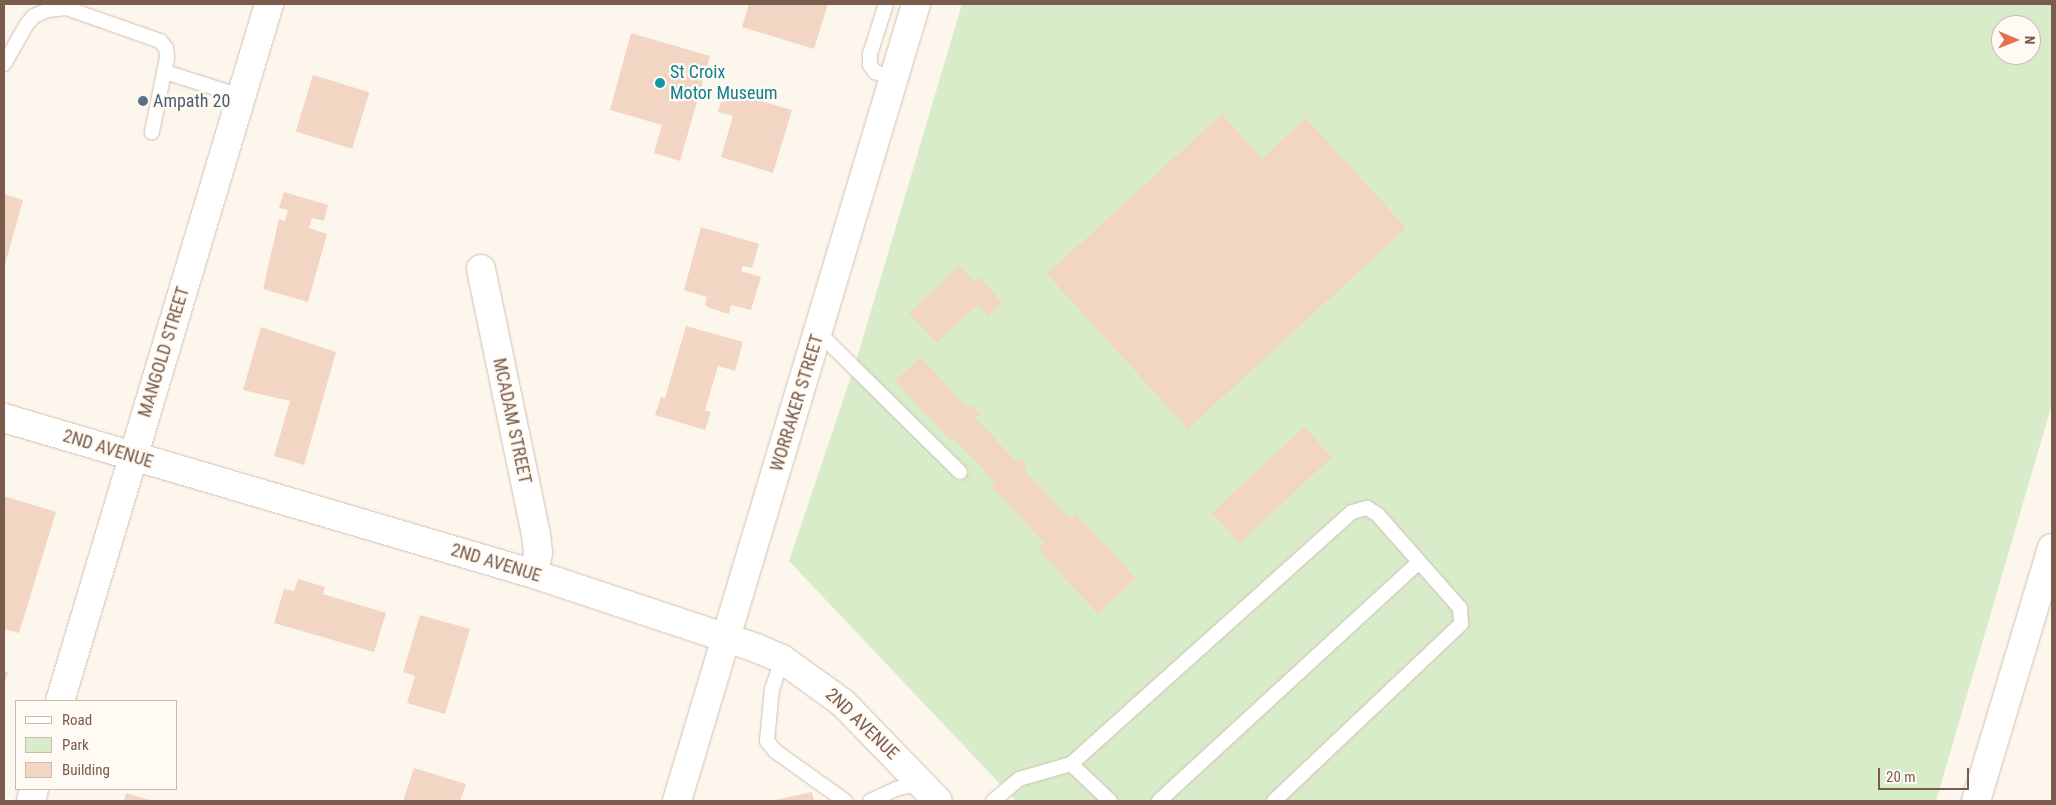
<!DOCTYPE html>
<style>
body{margin:0}
#map{position:relative;width:2056px;height:805px;overflow:hidden;background:#fdf6ec;font-family:"Roboto Condensed",sans-serif}
div>[style]{position:absolute}
.green>*{inset:0;background:#d8ecc9}
.building>*{inset:0;background:#f3d5c3;transform-origin:0 0}
.roads{filter:drop-shadow(0 0 1px #d1beb0) drop-shadow(0 0 1px #d1beb0)}
.lane>*{height:14px;margin:-7px;padding:0 7px;transform-origin:7px;border-radius:7px;background:#fff}
.street>*{height:28px;margin:-14px;padding:0 14px;transform-origin:14px;border-radius:14px;background:#fff}
.dots>*{width:14px;height:14px;translate:-50% -50%;box-sizing:border-box;border:2px solid #fffaf3;border-radius:50%}
span{translate:-50% -50%;white-space:nowrap;text-align:center;line-height:1.15;-webkit-text-stroke:4.5px #fffaf3;paint-order:stroke}
.culture-label{font-size:18px;color:#0d838f}
.left{translate:0 -50%;text-align:left}
.service-label{font-size:18px;color:#4e5e75}
.street-label{font-size:18px;color:#7a5c4d}
.frame{position:absolute;inset:0;border:5px solid #7a5c4d;pointer-events:none}
.legend{position:absolute;left:15px;top:700px;width:162px;height:90px;box-sizing:border-box;background:#fffaf3;border:1px solid #cabbb1;margin:0;padding:6px 9px;list-style:none;font-size:15px;color:#7a5c4d}
.legend li{display:flex;align-items:center;gap:10px;height:25px}
.legend b{width:25px;border:1px solid #cabbb1}
.north{position:absolute;left:1991px;top:15px;width:50px;height:50px;box-sizing:border-box;background:#fffaf3;border:1px solid #cabbb1;border-radius:50%;rotate:91deg;font-size:14px;font-weight:700;line-height:20px;text-align:center;color:#7a5c4d}
.north::after{content:'';display:block;margin:auto;width:18px;height:22px;background:#e76f51;clip-path:polygon(50% 0,100% 100%,50% 72%,0 100%)}
.scale{position:absolute;left:1878px;top:768px;width:91px;height:22px;box-sizing:border-box;border:2px solid #7a5c4d;border-top:0;padding-left:6px;font-size:15px;line-height:18px;white-space:nowrap;color:#7a5c4d;-webkit-text-stroke:4px #fffaf3;paint-order:stroke}
</style>
<div id="map">
<div class="green">
<div style="clip-path:polygon(evenodd,962px 4px,2052px 4px,2052px 404px,1936px 801px,1016px 801px,789px 561px,854px 368px,962px 4px,2001px 25px,2031px 25px,2031px 55px,2001px 55px,2001px 25px)"></div>
</div>
<div class="building">
<div style="clip-path:polygon(749px 4px,828px 4px,814px 49px,742px 27px)"></div>
<div style="clip-path:polygon(631px 33px,710px 56px,680px 161px,654px 153px,662px 125px,610px 110px)"></div>
<div style="left:313px;top:75px;width:59px;height:59px;rotate:17deg"></div>
<div style="clip-path:polygon(724px 90px,792px 110px,773px 173px,721px 157px,733px 116px,718px 112px)"></div>
<div style="clip-path:polygon(1222px 114px,1262px 159px,1306px 118px,1406px 228px,1188px 429px,1047px 274px)"></div>
<div style="clip-path:polygon(284px 192px,328px 205px,324px 221px,312px 218px,309px 228px,327px 234px,308px 302px,263px 289px,279px 219px,285px 221px,288px 210px,279px 208px)"></div>
<div style="clip-path:polygon(4px 194px,23px 200px,4px 268px)"></div>
<div style="clip-path:polygon(701px 227px,759px 244px,752px 268px,743px 266px,741px 271px,761px 277px,751px 310px,731px 305px,729px 314px,709px 308px,705px 305px,707px 297px,684px 290px)"></div>
<div style="clip-path:polygon(959px 266px,974px 282px,980px 277px,1002px 303px,988px 316px,977px 305px,937px 343px,909px 313px)"></div>
<div style="clip-path:polygon(686px 326px,743px 342px,735px 371px,718px 366px,705px 410px,711px 412px,705px 430px,655px 415px,661px 397px,665px 398px)"></div>
<div style="clip-path:polygon(261px 327px,336px 352px,304px 465px,274px 456px,290px 401px,243px 390px)"></div>
<div style="clip-path:polygon(920px 357px,968px 408px,971px 405px,980px 414px,975px 418px,1017px 462px,1021px 458px,1028px 466px,1024px 470px,1070px 518px,1075px 513px,1136px 578px,1098px 614px,1038px 549px,1044px 542px,991px 486px,995px 482px,954px 438px,951px 441px,895px 381px)"></div>
<div style="left:1304px;top:427px;width:41px;height:126px;rotate:47deg"></div>
<div style="clip-path:polygon(4px 496px,56px 512px,19px 633px,4px 629px)"></div>
<div style="clip-path:polygon(298px 579px,325px 587px,323px 594px,386px 613px,374px 652px,274px 623px,284px 589px,294px 591px)"></div>
<div style="clip-path:polygon(420px 615px,470px 629px,445px 714px,407px 703px,415px 676px,403px 672px)"></div>
<div style="clip-path:polygon(4px 671px,8px 672px,4px 685px)"></div>
<div style="clip-path:polygon(414px 768px,466px 784px,460px 801px,403px 801px)"></div>
<div style="clip-path:polygon(812px 792px,814px 801px,775px 801px,775px 800px)"></div>
<div style="clip-path:polygon(126px 793px,153px 801px,124px 801px)"></div>
</div>
<div class="roads">
<div class="lane">
<div style="left:886px;top:4px;width:52px;rotate:107.7deg"></div>
<div style="left:870px;top:54px;width:11px;rotate:90deg"></div>
<div style="left:870px;top:65px;width:9px;rotate:54deg"></div>
<div style="left:875px;top:72px;width:20px;rotate:18deg"></div>
<div style="left:4px;top:64px;width:46px;rotate:-60.1deg"></div>
<div style="left:27px;top:24px;width:11px;rotate:-49deg"></div>
<div style="left:34px;top:16px;width:15px;rotate:-23deg"></div>
<div style="left:48px;top:10px;width:18px;rotate:-6deg"></div>
<div style="left:66px;top:8px;width:100px;rotate:19.3deg"></div>
<div style="left:160px;top:41px;width:9px;rotate:49deg"></div>
<div style="left:166px;top:48px;width:10px;rotate:84deg"></div>
<div style="left:167px;top:58px;width:76px;rotate:101.5deg"></div>
<div style="left:165px;top:72px;width:80px;rotate:17.5deg"></div>
<div style="left:819px;top:333px;width:198px;rotate:44.6deg"></div>
<div style="left:782px;top:659px;width:32px;rotate:108deg"></div>
<div style="left:772px;top:689px;width:52px;rotate:95.5deg"></div>
<div style="left:767px;top:741px;width:13px;rotate:51deg"></div>
<div style="left:775px;top:751px;width:86px;rotate:35.5deg"></div>
<div style="left:1071px;top:764px;width:54px;rotate:43.5deg"></div>
<div style="left:870px;top:801px;width:29px;rotate:-25deg"></div>
<div style="left:896px;top:789px;width:25px;rotate:-14deg"></div>
<div style="left:993px;top:801px;width:34px;rotate:-40deg"></div>
<div style="left:1019px;top:779px;width:54px;rotate:-16.1deg"></div>
<div style="left:1071px;top:764px;width:377px;rotate:-41.9deg"></div>
<div style="left:1352px;top:512px;width:16px;rotate:-15deg"></div>
<div style="left:1367px;top:508px;width:13px;rotate:32deg"></div>
<div style="left:1378px;top:515px;width:124px;rotate:48.6deg"></div>
<div style="left:1460px;top:608px;width:16px;rotate:86deg"></div>
<div style="left:1461px;top:624px;width:257px;rotate:136.6deg"></div>
<div style="left:1159px;top:801px;width:353px;rotate:-42.6deg"></div>
</div>
<div class="street">
<div style="left:481px;top:269px;width:271px;rotate:78.3deg"></div>
<div style="left:536px;top:534px;width:19px;rotate:84deg"></div>
<div style="left:538px;top:553px;width:21px;rotate:101deg"></div>
<div style="left:4px;top:418px;width:552px;rotate:16.4deg"></div>
<div style="left:534px;top:574px;width:234px;rotate:18.4deg"></div>
<div style="left:756px;top:648px;width:28px;rotate:23deg"></div>
<div style="left:782px;top:659px;width:75px;rotate:35.8deg"></div>
<div style="left:843px;top:703px;width:136px;rotate:45.9deg"></div>
<div style="left:60px;top:701px;width:728px;rotate:-73.31deg"></div>
<div style="left:31px;top:801px;width:12px;rotate:-76deg"></div>
<div style="left:677px;top:801px;width:832px;rotate:-73.31deg"></div>
<div style="left:1976px;top:801px;width:264px;rotate:-73.3deg"></div>
</div>
</div>
<div class="dots">
<div style="left:660px;top:83px;background:#0f9aa8"></div>
<div style="left:143px;top:101px;background:#5c6f8a"></div>
</div>
<div class="culture-label">
<span class="left" style="left:670px;top:83px">St Croix<br>Motor Museum</span>
</div>
<div class="service-label">
<span class="left" style="left:153px;top:101px">Ampath 20</span>
</div>
<div class="street-label">
<span style="left:164px;top:352px;rotate:-73deg">MANGOLD STREET</span>
<span style="left:797px;top:403px;rotate:-73deg">WORRAKER STREET</span>
<span style="left:512px;top:421px;rotate:78deg">MCADAM STREET</span>
<span style="left:108px;top:449px;rotate:17deg">2ND AVENUE</span>
<span style="left:496px;top:563px;rotate:17deg">2ND AVENUE</span>
<span style="left:862px;top:724px;rotate:44deg">2ND AVENUE</span>
</div>
<div class="frame"></div>
<ul class="legend">
<li><b style="height:6px;background:#fff"></b>Road</li>
<li><b style="height:14px;background:#d8ecc9"></b>Park</li>
<li><b style="height:14px;background:#f3d5c3"></b>Building</li>
</ul>
<div class="north">N</div>
<div class="scale">20 m</div>
</div>
